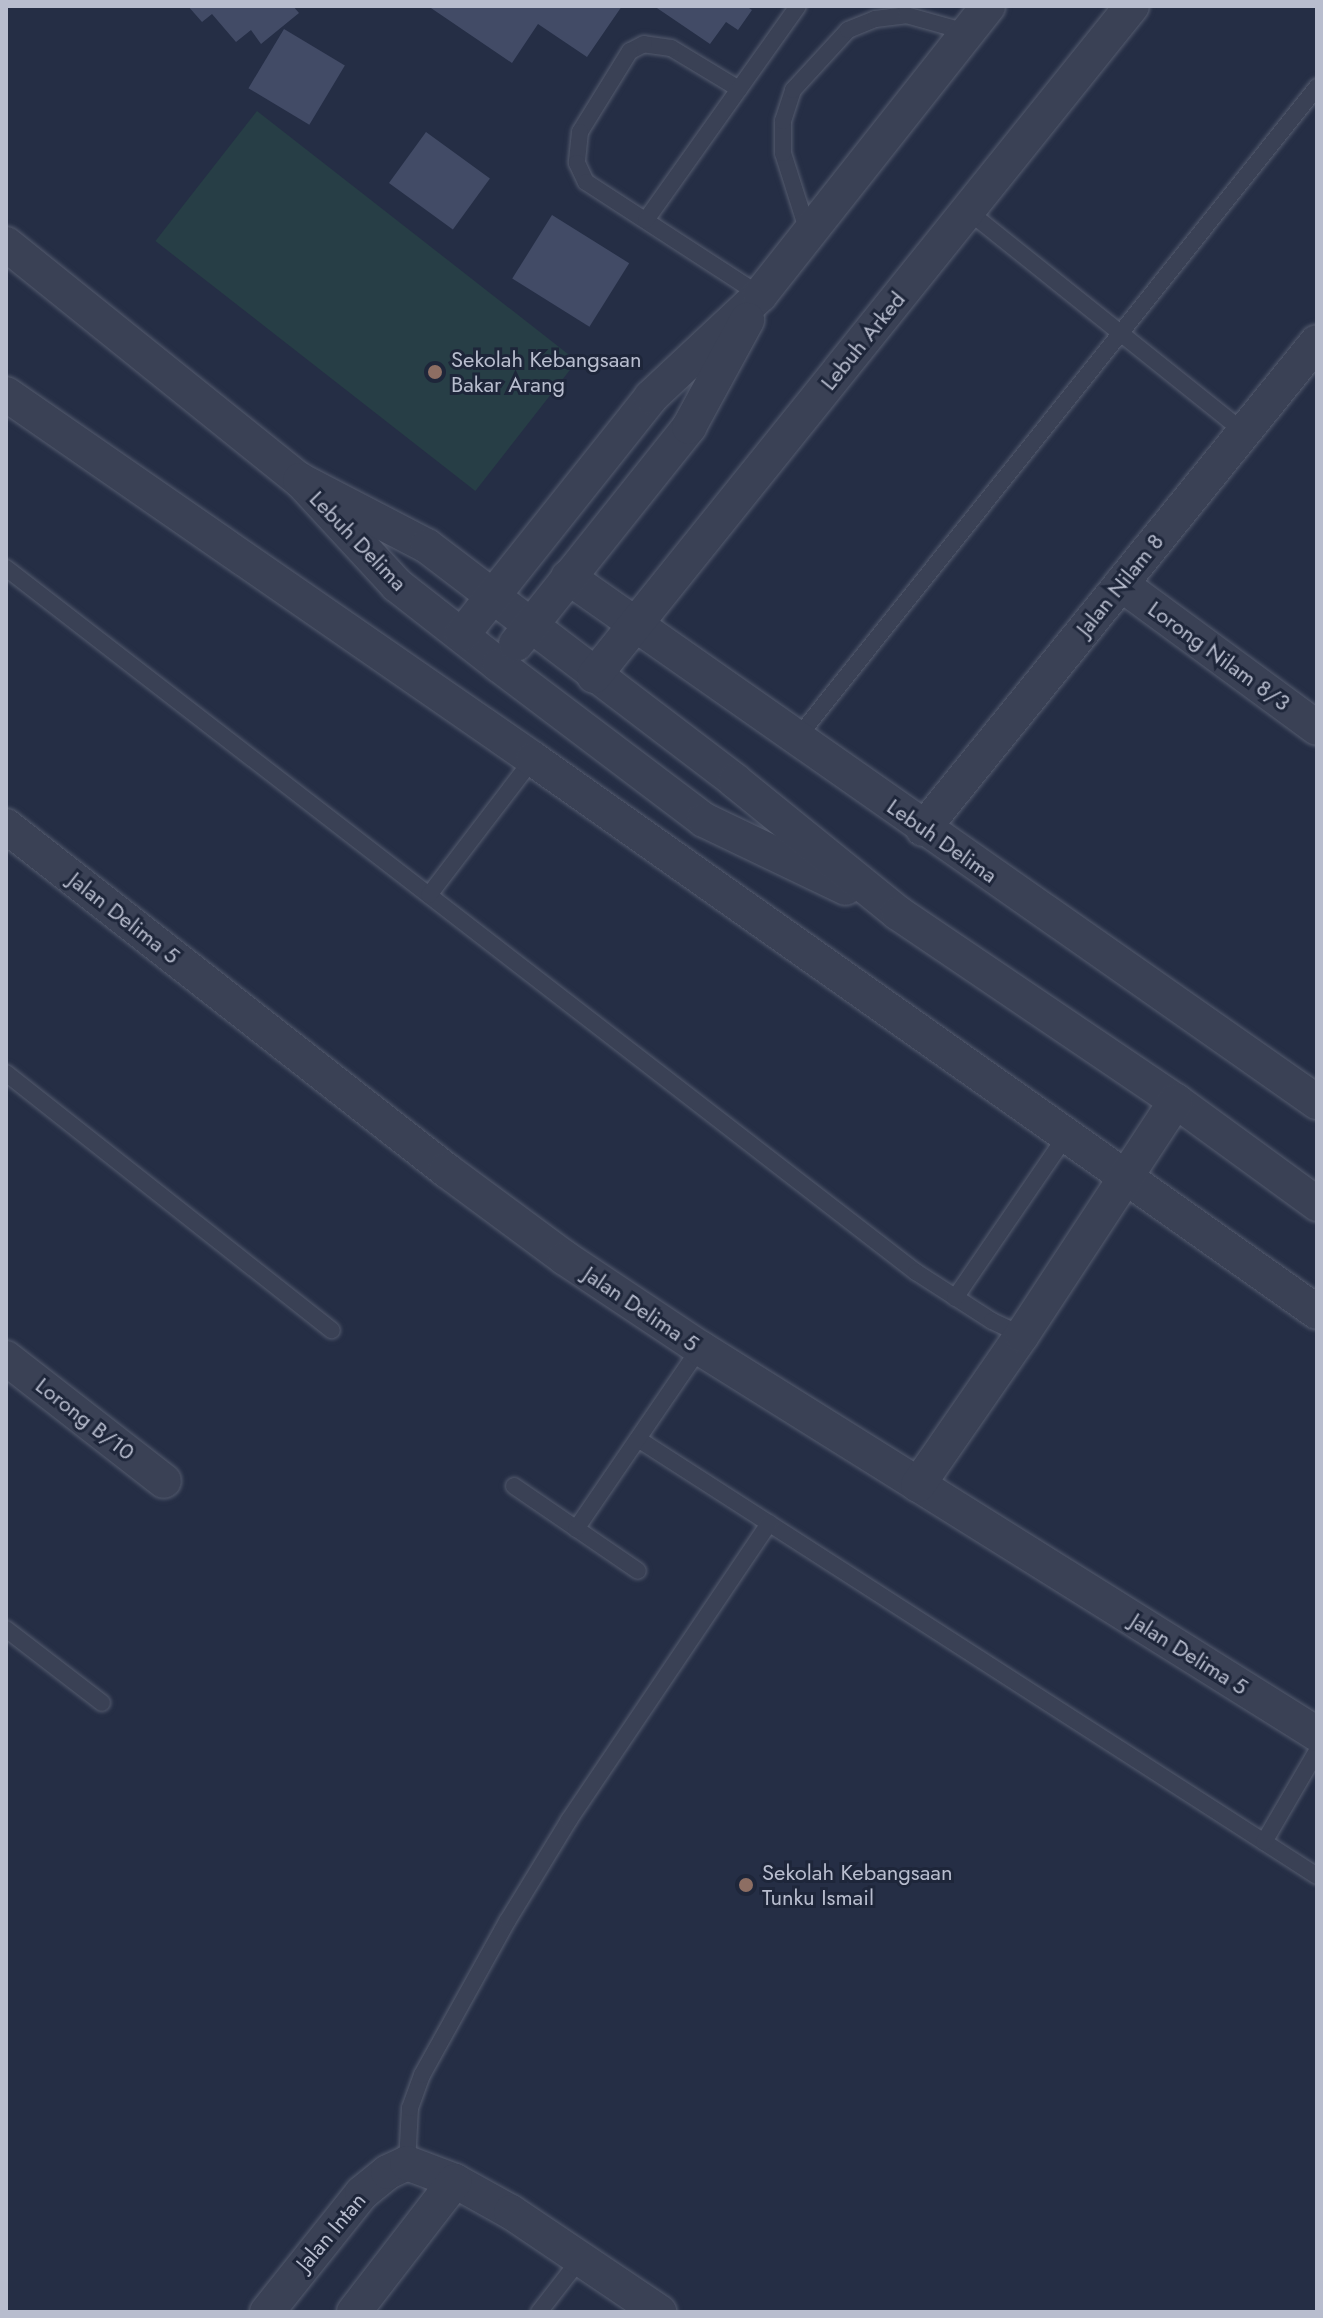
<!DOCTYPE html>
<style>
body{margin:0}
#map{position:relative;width:1323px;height:2318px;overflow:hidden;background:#252e45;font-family:Jost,sans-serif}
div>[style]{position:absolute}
.green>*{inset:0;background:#273e46;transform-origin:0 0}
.building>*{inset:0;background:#424b66;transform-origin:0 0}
.roads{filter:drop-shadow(0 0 2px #555c6f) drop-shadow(0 0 2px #555c6f)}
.service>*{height:16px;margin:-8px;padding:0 8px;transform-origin:8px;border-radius:8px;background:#3a4155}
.minor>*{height:34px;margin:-17px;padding:0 17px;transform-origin:17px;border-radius:17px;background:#3a4155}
.dots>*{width:22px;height:22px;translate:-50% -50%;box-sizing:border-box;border:4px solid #1e263a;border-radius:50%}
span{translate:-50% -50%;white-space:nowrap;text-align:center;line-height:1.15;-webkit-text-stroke:6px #1e263a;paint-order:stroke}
.street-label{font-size:22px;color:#b8bdce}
.poi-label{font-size:22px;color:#b8bdce}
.left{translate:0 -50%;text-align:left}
.frame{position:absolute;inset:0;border:8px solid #b8bdce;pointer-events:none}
</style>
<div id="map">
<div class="green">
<div style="left:257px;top:111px;width:406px;height:165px;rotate:38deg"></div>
</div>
<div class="building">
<div style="clip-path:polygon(188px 6px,293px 6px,299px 13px,261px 44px,251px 30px,236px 42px,212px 14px,202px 22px)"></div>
<div style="clip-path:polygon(428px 6px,622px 6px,587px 57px,538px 24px,512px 63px)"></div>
<div style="clip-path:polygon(654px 6px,746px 6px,752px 10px,738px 30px,726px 22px,710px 44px)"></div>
<div style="left:284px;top:29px;width:71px;height:69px;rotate:31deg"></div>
<div style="left:426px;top:132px;width:79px;height:63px;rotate:36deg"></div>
<div style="left:552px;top:215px;width:91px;height:75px;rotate:32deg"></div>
</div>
<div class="roads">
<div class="service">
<div style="left:739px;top:89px;width:79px;rotate:-148.9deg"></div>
<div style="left:671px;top:48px;width:27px;rotate:-172deg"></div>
<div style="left:644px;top:44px;width:16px;rotate:153deg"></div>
<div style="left:630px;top:51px;width:95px;rotate:121.7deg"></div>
<div style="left:580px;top:132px;width:31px;rotate:96deg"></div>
<div style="left:577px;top:163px;width:21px;rotate:65deg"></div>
<div style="left:586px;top:182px;width:207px;rotate:33deg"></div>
<div style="left:968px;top:211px;width:354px;rotate:38.7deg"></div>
<div style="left:646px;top:220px;width:262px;rotate:-54.6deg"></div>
<div style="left:808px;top:232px;width:83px;rotate:-107.6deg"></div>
<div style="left:783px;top:153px;width:32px;rotate:-90deg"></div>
<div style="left:783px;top:121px;width:33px;rotate:-72deg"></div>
<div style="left:793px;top:90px;width:81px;rotate:-47.5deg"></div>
<div style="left:848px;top:30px;width:29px;rotate:-22deg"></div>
<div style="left:875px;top:19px;width:31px;rotate:-7deg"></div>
<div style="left:906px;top:15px;width:63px;rotate:15.6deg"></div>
<div style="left:6px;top:568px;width:1151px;rotate:37.73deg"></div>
<div style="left:916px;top:1272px;width:90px;rotate:32.8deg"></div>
<div style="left:992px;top:1321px;width:33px;rotate:25deg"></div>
<div style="left:798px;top:737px;width:832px;rotate:-51.39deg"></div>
<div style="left:429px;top:895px;width:171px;rotate:-52.6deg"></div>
<div style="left:6px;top:1073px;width:415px;rotate:38.3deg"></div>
<div style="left:955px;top:1298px;width:196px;rotate:-55.6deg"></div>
<div style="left:638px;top:1439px;width:807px;rotate:32.77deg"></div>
<div style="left:514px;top:1486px;width:150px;rotate:34.4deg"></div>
<div style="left:576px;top:1529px;width:219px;rotate:-55.6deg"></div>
<div style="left:6px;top:1629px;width:121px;rotate:37.6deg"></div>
<div style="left:1264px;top:1842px;width:105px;rotate:-59.8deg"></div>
<div style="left:407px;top:2163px;width:55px;rotate:-86.9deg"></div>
<div style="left:410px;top:2108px;width:35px;rotate:-70deg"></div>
<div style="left:422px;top:2075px;width:177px;rotate:-61deg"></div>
<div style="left:508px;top:1920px;width:117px;rotate:-58.6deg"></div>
<div style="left:569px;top:1820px;width:358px;rotate:-56deg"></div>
<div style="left:539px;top:2312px;width:68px;rotate:-52.1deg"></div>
</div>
<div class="minor">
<div style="left:6px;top:244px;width:377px;rotate:38.8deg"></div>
<div style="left:300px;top:480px;width:143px;rotate:47.3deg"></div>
<div style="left:397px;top:585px;width:130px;rotate:38.1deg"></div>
<div style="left:499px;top:665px;width:257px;rotate:37.1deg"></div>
<div style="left:704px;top:820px;width:157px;rotate:25.6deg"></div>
<div style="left:6px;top:394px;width:641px;rotate:34.71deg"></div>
<div style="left:533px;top:759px;width:959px;rotate:35.2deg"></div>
<div style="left:300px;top:480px;width:143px;rotate:27.5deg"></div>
<div style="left:427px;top:546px;width:387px;rotate:37.3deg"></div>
<div style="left:735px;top:781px;width:210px;rotate:39deg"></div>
<div style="left:898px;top:913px;width:336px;rotate:34.1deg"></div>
<div style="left:1176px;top:1101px;width:175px;rotate:36.1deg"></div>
<div style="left:568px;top:577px;width:915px;rotate:35.03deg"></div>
<div style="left:1121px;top:584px;width:243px;rotate:36.3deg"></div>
<div style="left:462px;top:635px;width:304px;rotate:-51.5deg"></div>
<div style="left:651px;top:397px;width:149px;rotate:-43.1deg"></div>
<div style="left:760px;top:295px;width:368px;rotate:-51.7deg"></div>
<div style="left:516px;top:644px;width:278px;rotate:-51.4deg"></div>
<div style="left:689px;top:427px;width:122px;rotate:-61.5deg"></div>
<div style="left:594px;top:676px;width:859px;rotate:-51.24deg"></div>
<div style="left:6px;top:826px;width:559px;rotate:38.02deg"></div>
<div style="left:446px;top:1170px;width:148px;rotate:36.5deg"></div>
<div style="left:565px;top:1258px;width:162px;rotate:33.7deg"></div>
<div style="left:700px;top:1348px;width:728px;rotate:32.03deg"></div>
<div style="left:923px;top:829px;width:626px;rotate:-51.03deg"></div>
<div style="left:6px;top:1358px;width:200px;rotate:37.9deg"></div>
<div style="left:918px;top:1485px;width:183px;rotate:-55.3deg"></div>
<div style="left:1022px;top:1335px;width:280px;rotate:-56.7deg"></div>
<div style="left:267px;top:2312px;width:152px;rotate:-51.4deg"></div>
<div style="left:362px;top:2193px;width:33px;rotate:-39deg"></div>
<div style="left:388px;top:2172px;width:21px;rotate:-25deg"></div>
<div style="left:407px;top:2163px;width:51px;rotate:20.6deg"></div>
<div style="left:455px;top:2181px;width:64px;rotate:29deg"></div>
<div style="left:511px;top:2212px;width:179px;rotate:34deg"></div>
<div style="left:354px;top:2312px;width:165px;rotate:-52.4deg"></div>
</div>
</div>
<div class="dots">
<div style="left:435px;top:372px;background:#8d6e63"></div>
<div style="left:746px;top:1885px;background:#8d6e63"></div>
</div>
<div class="street-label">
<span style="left:863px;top:341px;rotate:-51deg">Lebuh Arked</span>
<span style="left:358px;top:541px;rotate:46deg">Lebuh Delima</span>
<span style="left:1120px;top:585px;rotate:-51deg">Jalan Nilam 8</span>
<span style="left:1219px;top:656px;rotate:36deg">Lorong Nilam 8/3</span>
<span style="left:942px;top:841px;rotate:35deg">Lebuh Delima</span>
<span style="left:124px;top:918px;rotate:38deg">Jalan Delima 5</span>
<span style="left:641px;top:1309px;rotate:34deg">Jalan Delima 5</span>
<span style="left:85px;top:1419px;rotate:38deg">Lorong B/10</span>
<span style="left:1189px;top:1654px;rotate:32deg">Jalan Delima 5</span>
<span style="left:331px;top:2232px;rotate:-50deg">Jalan Intan</span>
</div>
<div class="poi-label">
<span class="left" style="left:451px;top:372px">Sekolah Kebangsaan<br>Bakar Arang</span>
<span class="left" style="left:762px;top:1885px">Sekolah Kebangsaan<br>Tunku Ismail</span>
</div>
<div class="frame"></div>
</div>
